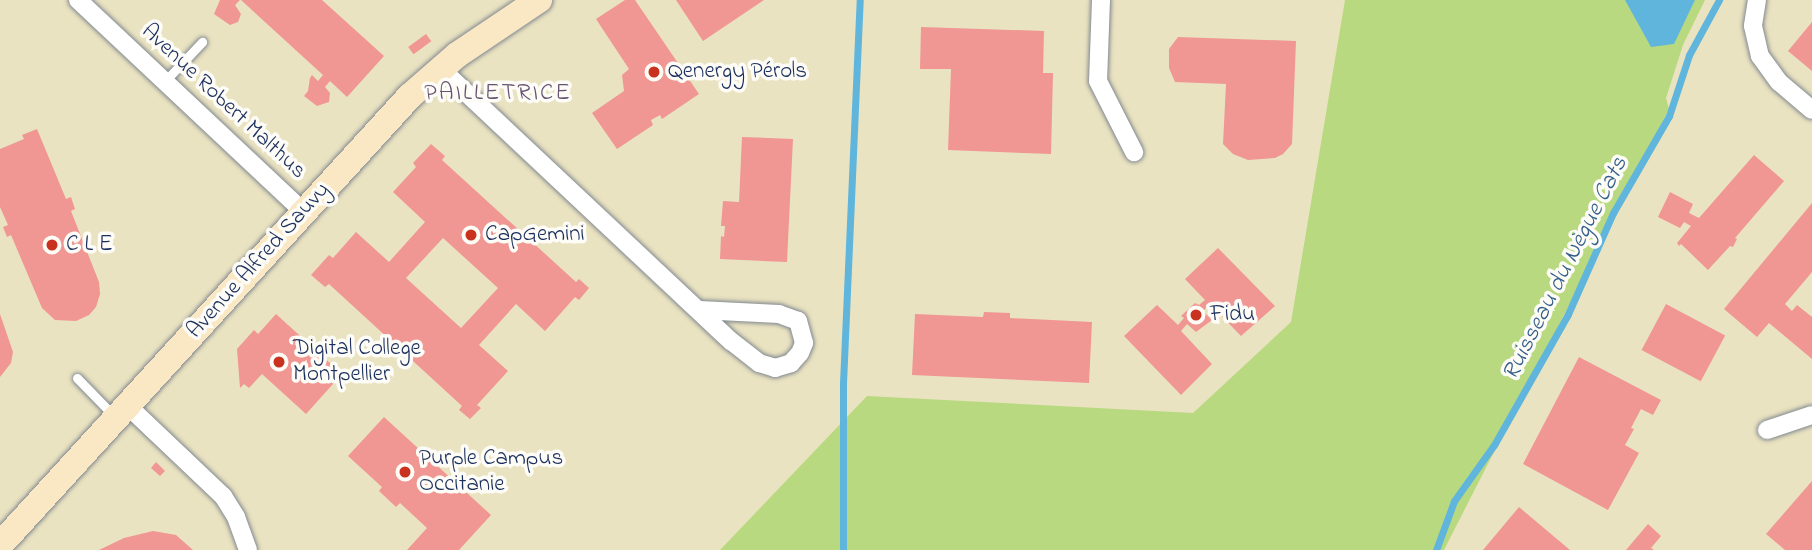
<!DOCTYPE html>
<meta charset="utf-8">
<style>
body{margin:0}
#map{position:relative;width:1812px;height:550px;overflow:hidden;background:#eae3c1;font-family:"Indie Flower",sans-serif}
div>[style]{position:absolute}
.green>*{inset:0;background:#b8d980}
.water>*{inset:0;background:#5fb5dc}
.stream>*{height:7px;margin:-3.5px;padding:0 3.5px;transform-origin:3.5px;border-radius:3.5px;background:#5fb5dc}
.building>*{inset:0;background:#f09693;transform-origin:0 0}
.roads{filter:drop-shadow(0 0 2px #828990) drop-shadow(0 0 2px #828990)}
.lane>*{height:9px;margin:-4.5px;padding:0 4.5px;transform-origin:4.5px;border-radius:4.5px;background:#fff}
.street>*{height:18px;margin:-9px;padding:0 9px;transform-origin:9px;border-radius:9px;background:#fff}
.secondary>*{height:26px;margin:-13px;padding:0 13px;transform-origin:13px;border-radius:13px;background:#fae7c3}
.dots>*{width:19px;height:19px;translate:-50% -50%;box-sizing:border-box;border:4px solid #fdfcf7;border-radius:50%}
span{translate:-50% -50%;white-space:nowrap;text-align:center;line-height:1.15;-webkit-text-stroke:7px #fdfcf7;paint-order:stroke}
.poi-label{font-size:23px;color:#1b2f5e}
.left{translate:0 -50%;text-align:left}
.street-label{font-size:23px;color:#1b2f5e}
.neighbourhood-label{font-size:24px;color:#665371;letter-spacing:2px}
.water-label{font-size:24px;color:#335e8a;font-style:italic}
</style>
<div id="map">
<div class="green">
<div style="clip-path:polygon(1345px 0,1705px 0,1683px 45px,1666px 98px,1669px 109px,1444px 550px,720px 550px,867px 396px,1193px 413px,1291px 322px)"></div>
</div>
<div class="water">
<div style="clip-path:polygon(1625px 0,1695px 0,1674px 44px,1651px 47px)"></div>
</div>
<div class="stream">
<div style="left:843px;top:550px;width:167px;rotate:-90deg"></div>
<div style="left:843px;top:383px;width:383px;rotate:-87.5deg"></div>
<div style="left:1436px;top:550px;width:52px;rotate:-69.8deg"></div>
<div style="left:1454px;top:501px;width:69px;rotate:-54.5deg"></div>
<div style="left:1494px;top:445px;width:150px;rotate:-60.5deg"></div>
<div style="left:1568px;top:314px;width:111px;rotate:-66deg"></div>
<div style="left:1613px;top:213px;width:112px;rotate:-60deg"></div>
<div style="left:1669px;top:116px;width:64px;rotate:-71.8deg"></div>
<div style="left:1689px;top:55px;width:63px;rotate:-61.4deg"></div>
</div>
<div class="building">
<div style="clip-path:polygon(220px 0,240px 0,235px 5px,241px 14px,238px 22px,230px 25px,214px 14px)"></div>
<div style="clip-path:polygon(241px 0,322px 0,384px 56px,347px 97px,330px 81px,325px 87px,330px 93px,329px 102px,317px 106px,304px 96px,308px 91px,310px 78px,312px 75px,318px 81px,323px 75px)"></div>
<div style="clip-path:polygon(625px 0,635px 0,699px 94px,662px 119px,660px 115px,651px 120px,653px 125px,617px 149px,592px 113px,624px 91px,622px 75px,629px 69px,596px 19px)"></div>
<div style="clip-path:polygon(676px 0,764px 0,703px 41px)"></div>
<div style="clip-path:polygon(1812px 22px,1812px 71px,1788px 51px)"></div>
<div style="clip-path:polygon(921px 27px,1044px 31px,1043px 73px,1053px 73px,1051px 154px,948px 150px,951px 69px,920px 69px)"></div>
<div style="left:426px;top:34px;width:9px;height:22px;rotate:54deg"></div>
<div style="clip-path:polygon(1178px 37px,1296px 41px,1292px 144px,1283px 154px,1275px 158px,1248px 160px,1233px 154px,1223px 144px,1226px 84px,1175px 82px,1169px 68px,1169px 49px)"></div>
<div style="clip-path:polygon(37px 129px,66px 199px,71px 197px,75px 209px,71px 211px,99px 282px,100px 294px,96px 307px,89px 315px,76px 321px,55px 320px,42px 308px,11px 235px,7px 237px,3px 227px,8px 225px,0 207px,0 149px,24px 139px,22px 135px)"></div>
<div style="clip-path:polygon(742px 137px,793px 139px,787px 262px,720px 259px,721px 236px,724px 237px,725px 226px,721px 226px,723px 201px,739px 202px)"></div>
<div style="clip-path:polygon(evenodd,431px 144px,445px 156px,442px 160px,576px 282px,579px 279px,589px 288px,579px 300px,575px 297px,545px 331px,516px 304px,479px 345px,508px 371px,477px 405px,481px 408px,470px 419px,459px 410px,462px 406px,329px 284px,325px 287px,311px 275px,329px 255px,333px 258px,356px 232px,389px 262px,425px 222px,393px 192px,416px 167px,413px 163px,431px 144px,443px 238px,498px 288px,461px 328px,406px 278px,443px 238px)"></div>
<div style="clip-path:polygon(1754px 155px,1784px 181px,1735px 238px,1737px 239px,1733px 247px,1730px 246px,1708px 270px,1681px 244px,1679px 246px,1677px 243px,1691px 226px,1684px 222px,1680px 228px,1658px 217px,1670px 192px,1693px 204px,1689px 213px,1699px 218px)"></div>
<div style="clip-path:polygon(1812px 203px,1812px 272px,1785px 304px,1792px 311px,1797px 305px,1812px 317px,1812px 359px,1769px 323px,1757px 337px,1724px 309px)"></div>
<div style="clip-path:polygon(1218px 248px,1275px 306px,1241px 336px,1210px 304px,1203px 311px,1212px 320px,1196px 332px,1187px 324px,1181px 331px,1212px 364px,1181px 395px,1124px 336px,1157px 305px,1178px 325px,1184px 318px,1181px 316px,1195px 303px,1199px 305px,1205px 300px,1185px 279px)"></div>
<div style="left:1666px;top:304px;width:67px;height:52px;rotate:28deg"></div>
<div style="clip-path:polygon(984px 312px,1010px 313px,1010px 318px,1092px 322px,1089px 383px,912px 375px,915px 314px,983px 317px)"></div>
<div style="clip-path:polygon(0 314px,13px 352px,11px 363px,0 377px)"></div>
<div style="clip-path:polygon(276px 314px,342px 374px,306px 414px,262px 374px,249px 388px,244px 384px,240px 388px,237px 349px,254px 330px,258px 334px)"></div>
<div style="clip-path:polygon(1579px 357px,1661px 400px,1653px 415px,1641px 409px,1631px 428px,1634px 429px,1625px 445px,1639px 453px,1608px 510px,1523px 464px)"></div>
<div style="clip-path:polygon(384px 417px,491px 515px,459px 550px,407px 550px,427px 528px,400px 503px,396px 507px,379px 491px,382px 487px,348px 456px)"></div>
<div style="clip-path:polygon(156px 462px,165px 471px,160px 476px,151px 468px)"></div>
<div style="clip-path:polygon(1812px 481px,1812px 550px,1785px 550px,1766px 534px)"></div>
<div style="clip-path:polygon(1519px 507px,1570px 550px,1483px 550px)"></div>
<div style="clip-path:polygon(1648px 524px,1661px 536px,1651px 548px,1654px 550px,1626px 550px)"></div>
<div style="clip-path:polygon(153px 531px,176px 535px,193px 550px,99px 550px,124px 538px)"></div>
</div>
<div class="roads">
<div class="lane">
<div style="left:165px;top:81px;width:54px;rotate:-46.5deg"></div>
<div style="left:77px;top:378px;width:54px;rotate:45.7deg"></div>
</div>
<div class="street">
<div style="left:78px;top:0;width:310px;rotate:43.2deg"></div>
<div style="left:1101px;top:0;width:81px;rotate:92.1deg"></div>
<div style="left:1098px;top:81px;width:80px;rotate:63.1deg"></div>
<div style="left:1757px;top:0;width:26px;rotate:99deg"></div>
<div style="left:1753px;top:26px;width:31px;rotate:77deg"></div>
<div style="left:1760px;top:56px;width:32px;rotate:54deg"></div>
<div style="left:1779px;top:82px;width:43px;rotate:40.3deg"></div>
<div style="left:441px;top:69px;width:398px;rotate:43.2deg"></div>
<div style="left:731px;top:341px;width:36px;rotate:38deg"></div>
<div style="left:759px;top:363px;width:17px;rotate:17deg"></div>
<div style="left:775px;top:368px;width:17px;rotate:-17deg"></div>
<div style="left:791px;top:363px;width:13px;rotate:-48deg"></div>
<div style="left:800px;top:353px;width:11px;rotate:-68deg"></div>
<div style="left:804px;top:343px;width:23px;rotate:-105deg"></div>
<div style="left:798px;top:321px;width:20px;rotate:-160deg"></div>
<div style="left:779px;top:314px;width:80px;rotate:-177.1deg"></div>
<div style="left:128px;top:406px;width:131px;rotate:43.5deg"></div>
<div style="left:223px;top:496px;width:25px;rotate:58deg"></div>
<div style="left:236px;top:517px;width:35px;rotate:70deg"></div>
<div style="left:1767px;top:430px;width:47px;rotate:-18.4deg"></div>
</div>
<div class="secondary">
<div style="left:0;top:545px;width:608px;rotate:-47.6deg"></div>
<div style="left:410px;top:96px;width:62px;rotate:-41.1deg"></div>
<div style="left:457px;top:55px;width:99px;rotate:-33.9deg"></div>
</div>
</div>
<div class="dots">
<div style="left:654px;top:72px;background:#c8321e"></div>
<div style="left:471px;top:235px;background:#c8321e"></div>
<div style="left:52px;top:245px;background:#c8321e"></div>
<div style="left:1196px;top:315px;background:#c8321e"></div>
<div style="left:279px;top:362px;background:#c8321e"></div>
<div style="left:405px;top:472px;background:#c8321e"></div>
</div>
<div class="poi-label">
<span class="left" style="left:668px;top:72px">Qenergy Pérols</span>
<span class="left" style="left:485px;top:235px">CapGemini</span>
<span class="left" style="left:66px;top:245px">C L E</span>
<span class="left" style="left:1210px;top:315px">Fidu</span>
<span class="left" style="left:293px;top:362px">Digital College<br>Montpellier</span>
<span class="left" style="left:419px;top:472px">Purple Campus<br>Occitanie</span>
</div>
<div class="street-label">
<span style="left:223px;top:102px;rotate:43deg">Avenue Robert Malthus</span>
<span style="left:259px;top:261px;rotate:-48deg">Avenue Alfred Sauvy</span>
</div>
<div class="neighbourhood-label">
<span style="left:498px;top:94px">PAILLETRICE</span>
</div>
<div class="water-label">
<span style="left:1566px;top:269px;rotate:-63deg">Ruisseau du Nègue Cats</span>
</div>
</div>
